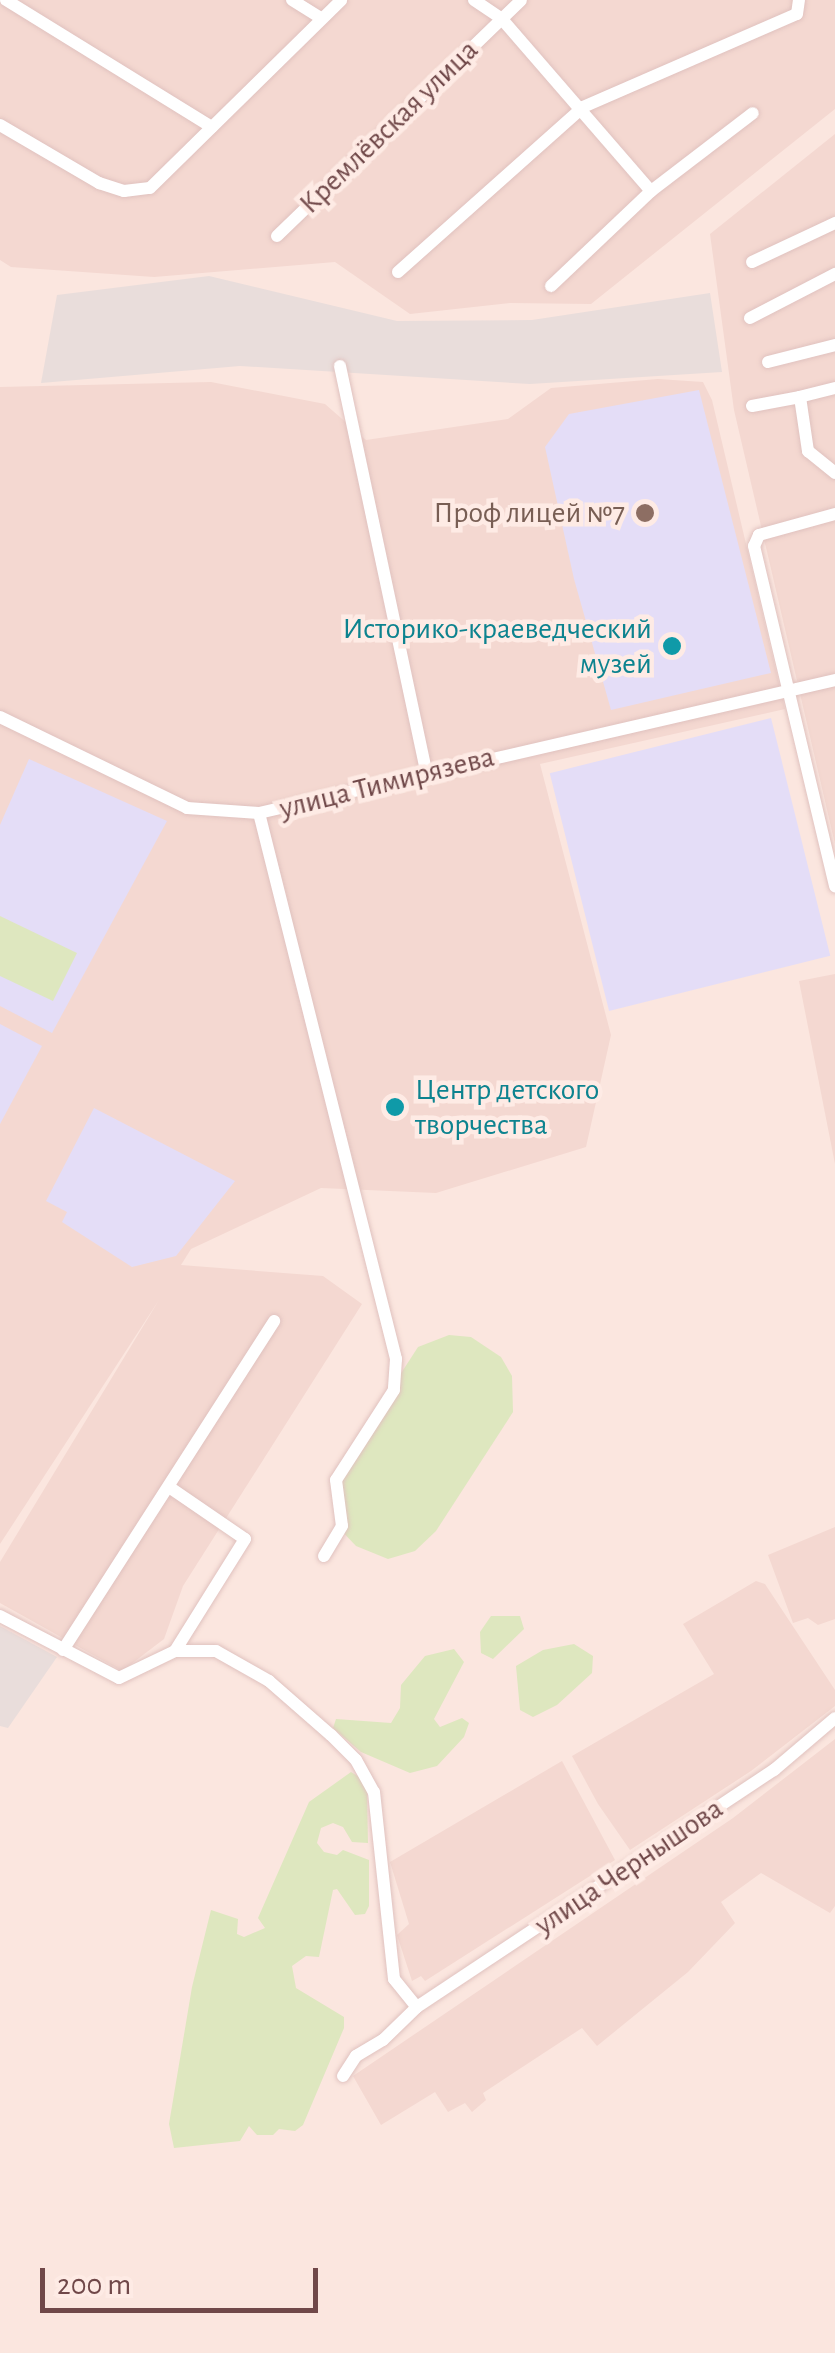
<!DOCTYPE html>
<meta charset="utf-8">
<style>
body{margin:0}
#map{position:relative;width:835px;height:2353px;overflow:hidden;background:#fbe6df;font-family:"Alegreya Sans",sans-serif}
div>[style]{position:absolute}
.residential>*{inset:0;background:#f4d8d1}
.industrial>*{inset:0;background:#e9dddb}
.education>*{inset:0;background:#e4ddf7;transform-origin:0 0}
.green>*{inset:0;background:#dee7bf}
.roads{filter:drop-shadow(0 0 2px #e0c2bf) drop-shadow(0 0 2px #e0c2bf)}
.minor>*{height:12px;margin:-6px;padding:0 6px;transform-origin:6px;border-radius:6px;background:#fff}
.dots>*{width:28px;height:28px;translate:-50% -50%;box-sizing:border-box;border:5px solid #feebe5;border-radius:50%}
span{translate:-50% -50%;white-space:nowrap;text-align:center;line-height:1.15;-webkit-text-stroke:9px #feebe5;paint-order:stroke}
.street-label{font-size:30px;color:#704849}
.education-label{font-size:30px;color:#785e54}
.right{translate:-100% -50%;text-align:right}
.culture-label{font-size:30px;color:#0d838f}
.left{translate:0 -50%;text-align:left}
.scale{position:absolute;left:40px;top:2268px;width:278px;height:45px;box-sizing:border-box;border:5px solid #704849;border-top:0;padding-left:12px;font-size:30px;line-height:35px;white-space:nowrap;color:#704849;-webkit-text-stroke:8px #feebe5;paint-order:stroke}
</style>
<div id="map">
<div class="residential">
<div style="clip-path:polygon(0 0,835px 0,835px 109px,591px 304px,510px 303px,410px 314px,335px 262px,154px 277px,11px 267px,0 260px)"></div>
<div style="clip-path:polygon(835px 134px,835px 844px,734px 410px,710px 234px)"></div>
<div style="clip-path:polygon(658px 379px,703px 382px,712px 400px,785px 709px,540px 764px,611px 1035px,586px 1147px,436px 1193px,321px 1188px,191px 1249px,181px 1265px,323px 1276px,362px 1304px,183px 1586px,164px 1639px,122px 1671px,0 1603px,0 1562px,159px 1300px,0 1544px,0 387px,211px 382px,325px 404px,366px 440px,508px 419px,551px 388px)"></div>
<div style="clip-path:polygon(835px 974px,835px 1164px,799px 981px)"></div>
<div style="clip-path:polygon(835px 1527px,835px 1619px,818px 1625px,808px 1618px,793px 1623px,768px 1555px)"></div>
<div style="clip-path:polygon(756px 1581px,765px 1584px,835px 1690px,835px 1706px,751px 1771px,630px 1850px,598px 1804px,572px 1756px,714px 1674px,683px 1624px)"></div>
<div style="clip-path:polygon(835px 1739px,835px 1906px,830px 1913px,761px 1873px,721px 1902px,735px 1923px,688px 1972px,597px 2046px,582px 2028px,483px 2093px,486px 2100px,472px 2112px,465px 2103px,448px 2112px,435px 2092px,381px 2125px,353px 2076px,733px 1818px)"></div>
<div style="clip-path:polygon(562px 1761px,615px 1860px,425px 1981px,421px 1976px,412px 1981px,397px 1935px,409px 1924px,390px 1862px)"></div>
</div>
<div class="industrial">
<div style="clip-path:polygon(209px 276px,397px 321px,532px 320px,710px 293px,722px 372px,530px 384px,240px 366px,41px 383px,57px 295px)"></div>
<div style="clip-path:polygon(0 1626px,57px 1657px,8px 1728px,0 1726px)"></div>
</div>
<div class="education">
<div style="clip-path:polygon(699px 390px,771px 673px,611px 710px,574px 579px,545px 447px,569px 414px)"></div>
<div style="left:771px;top:718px;width:245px;height:228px;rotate:76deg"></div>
<div style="clip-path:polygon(29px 759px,167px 821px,52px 1033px,0 1006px,0 825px)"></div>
<div style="clip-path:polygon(0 1024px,42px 1046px,0 1124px)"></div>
<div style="clip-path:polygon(94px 1108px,235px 1181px,176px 1256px,132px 1267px,62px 1222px,67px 1212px,46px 1201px)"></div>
</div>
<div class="green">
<div style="clip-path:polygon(0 916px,77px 953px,53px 1001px,0 976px)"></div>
<div style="clip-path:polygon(449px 1335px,471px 1337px,501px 1357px,512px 1376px,513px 1412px,436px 1531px,415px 1551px,388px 1559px,356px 1546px,337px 1526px,332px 1480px,418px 1347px)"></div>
<div style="clip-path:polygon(491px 1616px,520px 1616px,524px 1629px,493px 1659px,481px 1653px,480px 1632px)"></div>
<div style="clip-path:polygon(574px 1644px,593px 1656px,592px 1673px,557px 1705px,533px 1717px,520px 1710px,516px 1666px,543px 1650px)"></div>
<div style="clip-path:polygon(454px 1649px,464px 1662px,434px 1719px,440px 1727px,462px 1718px,469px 1723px,464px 1737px,437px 1766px,410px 1773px,361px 1752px,333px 1728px,336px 1719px,391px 1723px,400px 1708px,401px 1685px,425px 1656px)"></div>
<div style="clip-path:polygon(351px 1772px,361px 1778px,367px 1792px,368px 1843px,352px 1842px,343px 1827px,333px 1823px,321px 1828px,317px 1843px,324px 1852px,337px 1855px,343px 1850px,369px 1860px,369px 1906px,365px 1914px,355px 1915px,337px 1889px,333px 1890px,319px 1957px,306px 1956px,292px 1966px,296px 1988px,344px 2017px,344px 2028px,303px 2125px,295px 2131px,279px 2129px,273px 2135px,257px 2135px,249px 2126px,240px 2141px,174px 2148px,169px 2124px,192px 1987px,211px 1910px,238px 1919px,237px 1934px,244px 1937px,265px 1928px,258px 1918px,309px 1802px)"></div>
</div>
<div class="roads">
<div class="minor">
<div style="left:6px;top:0;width:242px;rotate:31.7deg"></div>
<div style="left:292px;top:0;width:34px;rotate:32deg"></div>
<div style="left:474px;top:0;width:32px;rotate:34deg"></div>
<div style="left:501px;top:18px;width:229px;rotate:49.1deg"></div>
<div style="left:0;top:125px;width:115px;rotate:30.4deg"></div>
<div style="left:99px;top:183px;width:26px;rotate:18deg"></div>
<div style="left:124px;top:191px;width:26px;rotate:-7deg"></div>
<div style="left:150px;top:188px;width:268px;rotate:-44.5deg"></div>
<div style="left:277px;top:236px;width:339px;rotate:-44deg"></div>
<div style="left:752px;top:262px;width:92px;rotate:-25.2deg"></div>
<div style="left:398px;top:272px;width:248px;rotate:-41.7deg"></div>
<div style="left:583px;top:107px;width:233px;rotate:-23.5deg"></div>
<div style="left:797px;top:14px;width:14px;rotate:-82deg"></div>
<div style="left:551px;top:286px;width:138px;rotate:-43.5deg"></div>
<div style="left:651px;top:191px;width:128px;rotate:-37.4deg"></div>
<div style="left:750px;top:318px;width:96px;rotate:-27.4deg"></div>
<div style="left:768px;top:362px;width:69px;rotate:-14.2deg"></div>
<div style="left:340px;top:366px;width:415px;rotate:78deg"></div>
<div style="left:835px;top:388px;width:36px;rotate:166deg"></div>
<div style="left:800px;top:397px;width:55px;rotate:81.6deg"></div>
<div style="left:808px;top:451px;width:35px;rotate:39deg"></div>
<div style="left:752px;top:406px;width:49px;rotate:-10.6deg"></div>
<div style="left:835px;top:514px;width:79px;rotate:164.6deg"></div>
<div style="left:759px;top:535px;width:12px;rotate:114deg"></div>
<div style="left:754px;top:546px;width:350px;rotate:76.6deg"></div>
<div style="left:0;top:717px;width:208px;rotate:25.9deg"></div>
<div style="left:187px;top:808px;width:72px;rotate:4deg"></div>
<div style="left:259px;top:813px;width:591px;rotate:-13deg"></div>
<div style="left:259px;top:813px;width:563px;rotate:75.91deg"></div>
<div style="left:396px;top:1359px;width:31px;rotate:94deg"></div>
<div style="left:394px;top:1390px;width:107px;rotate:122.8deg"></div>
<div style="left:336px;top:1480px;width:46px;rotate:82.6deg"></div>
<div style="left:342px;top:1526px;width:35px;rotate:121deg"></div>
<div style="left:169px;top:1487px;width:92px;rotate:34.4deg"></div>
<div style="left:245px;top:1539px;width:132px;rotate:122deg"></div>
<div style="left:0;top:1616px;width:134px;rotate:27.5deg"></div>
<div style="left:119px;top:1678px;width:62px;rotate:-25.7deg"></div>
<div style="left:175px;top:1651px;width:41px"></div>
<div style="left:216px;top:1651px;width:61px;rotate:29.5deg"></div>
<div style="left:269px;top:1681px;width:82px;rotate:41.1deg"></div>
<div style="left:331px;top:1735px;width:35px;rotate:45deg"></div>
<div style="left:356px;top:1760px;width:37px;rotate:61deg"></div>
<div style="left:374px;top:1792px;width:188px;rotate:83.9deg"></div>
<div style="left:394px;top:1979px;width:36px;rotate:51deg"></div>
<div style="left:63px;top:1650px;width:391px;rotate:-57.3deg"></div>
<div style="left:343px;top:2076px;width:24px;rotate:-57deg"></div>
<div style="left:356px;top:2056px;width:31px;rotate:-31deg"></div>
<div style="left:383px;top:2040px;width:47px;rotate:-44.1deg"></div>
<div style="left:417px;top:2007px;width:429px;rotate:-33.6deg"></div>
<div style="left:774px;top:1770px;width:80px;rotate:-40.4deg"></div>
</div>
</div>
<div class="dots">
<div style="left:645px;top:513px;background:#8d6e63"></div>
<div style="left:672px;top:646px;background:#0f9aa8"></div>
<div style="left:395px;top:1107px;background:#0f9aa8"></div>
</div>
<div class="street-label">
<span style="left:389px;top:127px;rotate:-44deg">Кремлёвская улица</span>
<span style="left:387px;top:783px;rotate:-14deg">улица Тимирязева</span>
<span style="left:629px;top:1867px;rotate:-34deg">улица Чернышова</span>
</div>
<div class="education-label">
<span class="right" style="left:625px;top:513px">Проф лицей №7</span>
</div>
<div class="culture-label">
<span class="right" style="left:652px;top:646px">Историко-краеведческий<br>музей</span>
<span class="left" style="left:415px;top:1107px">Центр детского<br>творчества</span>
</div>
<div class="scale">200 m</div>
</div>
